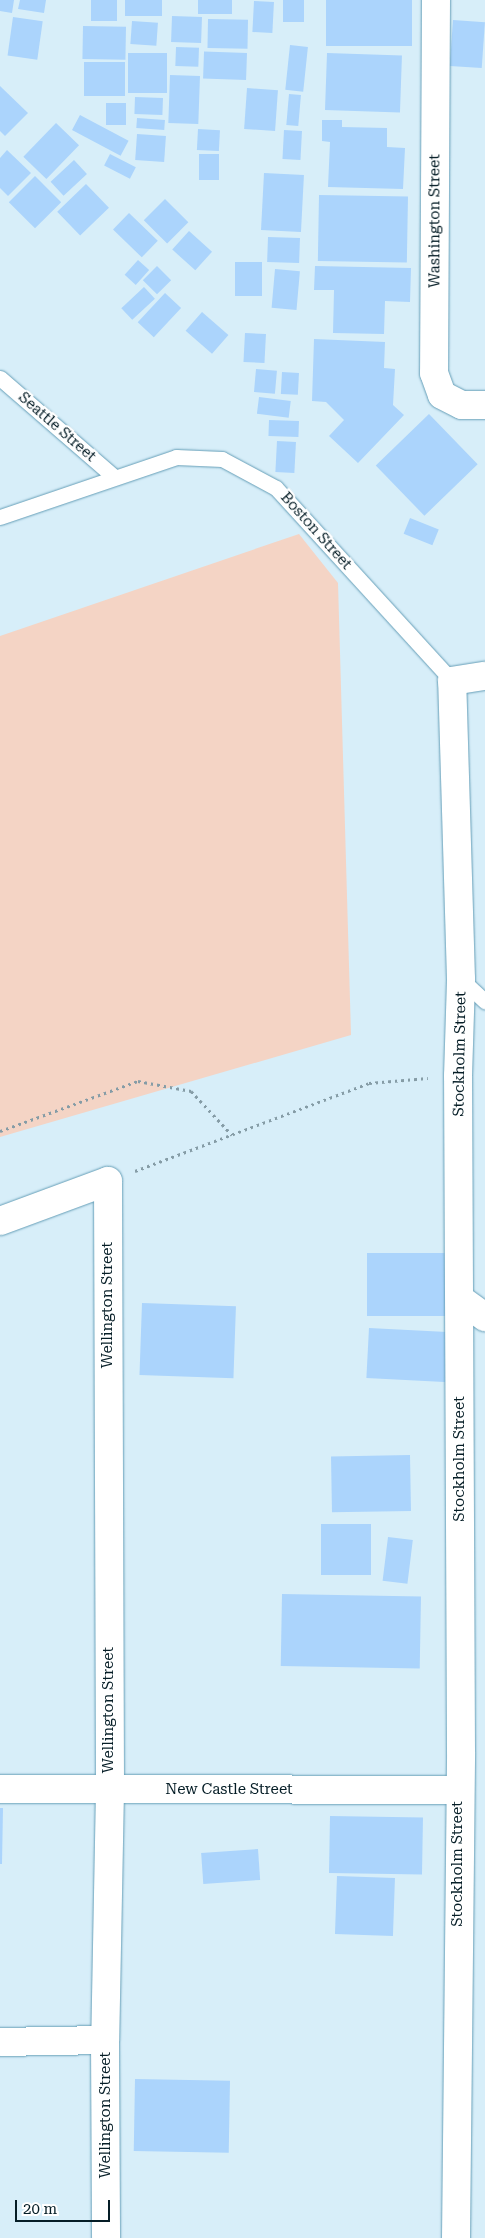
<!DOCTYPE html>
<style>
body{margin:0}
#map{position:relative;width:485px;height:2238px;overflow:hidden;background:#d7eef9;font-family:"Roboto Serif",serif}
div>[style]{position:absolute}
.green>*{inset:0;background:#f4d4c5}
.building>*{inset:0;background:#abd4fc;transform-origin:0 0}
.path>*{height:3px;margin-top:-1.5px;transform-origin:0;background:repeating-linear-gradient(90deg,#859ca6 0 2.5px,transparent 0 6.5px)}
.roads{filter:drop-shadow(0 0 1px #659eb7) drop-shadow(0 0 1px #659eb7)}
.service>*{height:15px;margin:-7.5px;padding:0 7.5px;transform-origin:7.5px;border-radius:7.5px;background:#fff}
.minor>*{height:28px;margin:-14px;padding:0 14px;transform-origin:14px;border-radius:14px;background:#fff}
span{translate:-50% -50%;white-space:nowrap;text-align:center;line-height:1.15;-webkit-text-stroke:4.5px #fff;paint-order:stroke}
.street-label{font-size:15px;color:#051d26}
.scale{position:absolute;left:15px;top:2200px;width:95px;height:22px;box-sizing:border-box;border:2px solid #051d26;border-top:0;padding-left:6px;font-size:15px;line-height:18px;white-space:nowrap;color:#051d26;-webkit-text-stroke:4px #fff;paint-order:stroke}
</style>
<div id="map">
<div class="green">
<div style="clip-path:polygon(299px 534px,338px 583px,351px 1035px,0 1137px,0 636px)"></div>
</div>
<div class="building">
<div style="clip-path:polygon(0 0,14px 0,12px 13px,0 11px)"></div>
<div style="clip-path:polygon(20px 0,46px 0,44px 13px,18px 9px)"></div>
<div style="left:91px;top:0;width:26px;height:21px"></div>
<div style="left:125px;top:0;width:37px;height:16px"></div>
<div style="left:198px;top:0;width:34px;height:14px"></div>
<div style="left:283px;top:0;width:21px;height:22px"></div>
<div style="left:326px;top:0;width:86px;height:46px"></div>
<div style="left:254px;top:1px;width:20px;height:31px;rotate:3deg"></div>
<div style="left:172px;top:16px;width:30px;height:26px;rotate:2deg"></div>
<div style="left:13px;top:17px;width:30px;height:39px;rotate:8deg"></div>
<div style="left:208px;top:19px;width:40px;height:29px;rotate:1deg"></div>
<div style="left:453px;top:20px;width:32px;height:46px;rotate:4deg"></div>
<div style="left:132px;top:21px;width:26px;height:23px;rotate:4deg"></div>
<div style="left:83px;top:26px;width:43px;height:33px;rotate:1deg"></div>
<div style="left:290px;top:45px;width:18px;height:45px;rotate:6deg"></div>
<div style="left:176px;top:47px;width:23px;height:19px;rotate:2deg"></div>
<div style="left:128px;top:53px;width:39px;height:40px"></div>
<div style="left:247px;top:53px;width:27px;height:43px;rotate:92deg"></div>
<div style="left:327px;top:53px;width:75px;height:57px;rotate:2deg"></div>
<div style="left:84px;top:62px;width:41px;height:34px"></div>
<div style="left:170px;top:75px;width:30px;height:48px;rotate:2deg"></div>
<div style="clip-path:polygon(0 86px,28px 113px,5px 136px,0 131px)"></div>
<div style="left:247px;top:88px;width:31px;height:41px;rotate:4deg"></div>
<div style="left:289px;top:94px;width:12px;height:31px;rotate:5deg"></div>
<div style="left:135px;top:97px;width:28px;height:17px;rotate:2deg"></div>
<div style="left:106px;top:103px;width:20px;height:22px"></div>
<div style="left:80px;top:115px;width:55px;height:17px;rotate:28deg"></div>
<div style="left:137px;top:118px;width:28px;height:10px;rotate:4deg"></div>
<div style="clip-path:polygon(322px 120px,342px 120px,342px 127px,387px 128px,387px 147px,405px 148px,403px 189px,328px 187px,330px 142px,322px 141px)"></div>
<div style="left:56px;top:123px;width:32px;height:47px;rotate:44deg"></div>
<div style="left:198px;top:129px;width:22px;height:21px;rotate:3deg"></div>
<div style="left:284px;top:130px;width:18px;height:29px;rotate:3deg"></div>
<div style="left:137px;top:134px;width:29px;height:26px;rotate:4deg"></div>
<div style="clip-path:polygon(7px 150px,31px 173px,8px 196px,0 188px,0 158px)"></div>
<div style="left:110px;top:154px;width:29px;height:13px;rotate:27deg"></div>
<div style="left:219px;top:154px;width:26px;height:20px;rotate:90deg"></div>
<div style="left:74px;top:160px;width:19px;height:32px;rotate:47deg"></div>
<div style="left:264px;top:173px;width:40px;height:57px;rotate:3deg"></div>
<div style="left:35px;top:176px;width:37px;height:37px;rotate:45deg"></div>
<div style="left:86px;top:184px;width:33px;height:40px;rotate:46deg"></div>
<div style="left:319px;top:195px;width:89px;height:66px;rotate:1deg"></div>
<div style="left:165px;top:199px;width:33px;height:30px;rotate:45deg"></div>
<div style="left:129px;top:213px;width:40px;height:23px;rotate:44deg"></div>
<div style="left:189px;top:231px;width:31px;height:25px;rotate:42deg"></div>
<div style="left:268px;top:237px;width:32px;height:25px;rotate:2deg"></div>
<div style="left:138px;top:260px;width:15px;height:20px;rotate:42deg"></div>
<div style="left:262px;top:262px;width:34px;height:27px;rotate:90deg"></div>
<div style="left:157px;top:266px;width:20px;height:20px;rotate:45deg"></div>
<div style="clip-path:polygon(315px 266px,411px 268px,410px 302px,385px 301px,384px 334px,333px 333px,334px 290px,314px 290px)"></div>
<div style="left:275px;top:269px;width:25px;height:39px;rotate:5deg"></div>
<div style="left:144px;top:287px;width:16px;height:31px;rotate:47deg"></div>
<div style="left:165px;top:293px;width:22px;height:40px;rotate:43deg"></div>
<div style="left:202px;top:312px;width:35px;height:25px;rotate:41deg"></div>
<div style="left:245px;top:333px;width:21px;height:29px;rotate:3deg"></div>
<div style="clip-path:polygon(314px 339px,385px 342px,384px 368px,395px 369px,393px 405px,404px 415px,358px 463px,329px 436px,344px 420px,326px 402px,312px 401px)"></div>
<div style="left:256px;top:369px;width:21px;height:23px;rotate:5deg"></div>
<div style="left:282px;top:372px;width:17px;height:22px;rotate:3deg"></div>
<div style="left:259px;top:397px;width:32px;height:17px;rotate:7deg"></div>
<div style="left:429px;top:414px;width:70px;height:74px;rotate:46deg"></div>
<div style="left:269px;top:420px;width:30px;height:16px;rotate:2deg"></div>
<div style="left:277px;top:441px;width:19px;height:31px;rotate:3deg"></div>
<div style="left:410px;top:518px;width:31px;height:17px;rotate:22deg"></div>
<div style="left:449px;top:1253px;width:63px;height:82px;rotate:90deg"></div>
<div style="left:142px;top:1303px;width:94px;height:72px;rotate:2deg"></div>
<div style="left:369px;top:1328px;width:83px;height:50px;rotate:3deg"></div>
<div style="left:410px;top:1455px;width:56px;height:79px;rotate:89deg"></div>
<div style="left:321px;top:1524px;width:50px;height:51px"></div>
<div style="left:388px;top:1537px;width:25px;height:44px;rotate:7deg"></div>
<div style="left:282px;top:1594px;width:139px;height:72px;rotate:1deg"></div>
<div style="clip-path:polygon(0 1808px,3px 1808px,2px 1864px,0 1864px)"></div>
<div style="left:330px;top:1816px;width:93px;height:57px;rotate:1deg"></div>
<div style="left:258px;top:1849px;width:31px;height:57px;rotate:86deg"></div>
<div style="left:337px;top:1876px;width:58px;height:58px;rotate:2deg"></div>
<div style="left:135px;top:2079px;width:95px;height:72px;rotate:1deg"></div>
</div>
<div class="path">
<div style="left:0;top:1131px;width:147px;rotate:-19.9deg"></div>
<div style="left:138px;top:1081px;width:54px;rotate:10.7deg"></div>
<div style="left:191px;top:1091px;width:60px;rotate:47deg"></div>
<div style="left:135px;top:1171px;width:250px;rotate:-20.6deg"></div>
<div style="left:369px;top:1083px;width:59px;rotate:-4.8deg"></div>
</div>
<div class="roads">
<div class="service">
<div style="left:0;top:378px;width:150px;rotate:40.9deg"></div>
<div style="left:0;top:517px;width:186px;rotate:-18.8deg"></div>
<div style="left:176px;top:457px;width:46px;rotate:2.5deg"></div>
<div style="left:222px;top:459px;width:61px;rotate:28.2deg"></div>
<div style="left:276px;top:488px;width:261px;rotate:47.6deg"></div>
<div style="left:461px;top:979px;width:33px;rotate:43deg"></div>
</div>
<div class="minor">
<div style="left:436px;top:0;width:373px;rotate:90.3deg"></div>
<div style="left:434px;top:373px;width:23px;rotate:70deg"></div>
<div style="left:442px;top:395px;width:22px;rotate:27deg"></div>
<div style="left:462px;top:405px;width:23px"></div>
<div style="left:0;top:1221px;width:115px;rotate:-20.3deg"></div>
<div style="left:108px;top:1181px;width:609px;rotate:89.81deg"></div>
<div style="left:110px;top:1790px;width:250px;rotate:91.1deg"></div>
<div style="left:105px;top:2040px;width:198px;rotate:89.7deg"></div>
<div style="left:460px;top:1299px;width:31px;rotate:36deg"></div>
<div style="left:0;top:1789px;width:459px;rotate:0.1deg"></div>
<div style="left:0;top:2042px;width:105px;rotate:-1.1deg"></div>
<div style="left:456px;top:2238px;width:486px;rotate:-89.4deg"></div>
<div style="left:461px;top:1752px;width:676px;rotate:-90.25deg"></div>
<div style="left:458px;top:1076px;width:97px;rotate:-88.2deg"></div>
<div style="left:461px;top:979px;width:298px;rotate:-91.7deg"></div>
<div style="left:452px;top:681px;width:33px;rotate:-9deg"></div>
</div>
</div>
<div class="street-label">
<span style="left:435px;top:221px;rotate:-90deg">Washington Street</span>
<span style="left:57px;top:427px;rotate:41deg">Seattle Street</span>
<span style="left:316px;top:531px;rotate:48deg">Boston Street</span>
<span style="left:460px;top:1054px;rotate:-89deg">Stockholm Street</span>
<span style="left:108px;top:1305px;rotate:-90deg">Wellington Street</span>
<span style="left:460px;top:1459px;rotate:-90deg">Stockholm Street</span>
<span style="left:109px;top:1710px;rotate:-90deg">Wellington Street</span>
<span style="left:229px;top:1790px">New Castle Street</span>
<span style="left:458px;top:1864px;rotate:-90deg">Stockholm Street</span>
<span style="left:106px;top:2115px;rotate:-90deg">Wellington Street</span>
</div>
<div class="scale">20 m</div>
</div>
